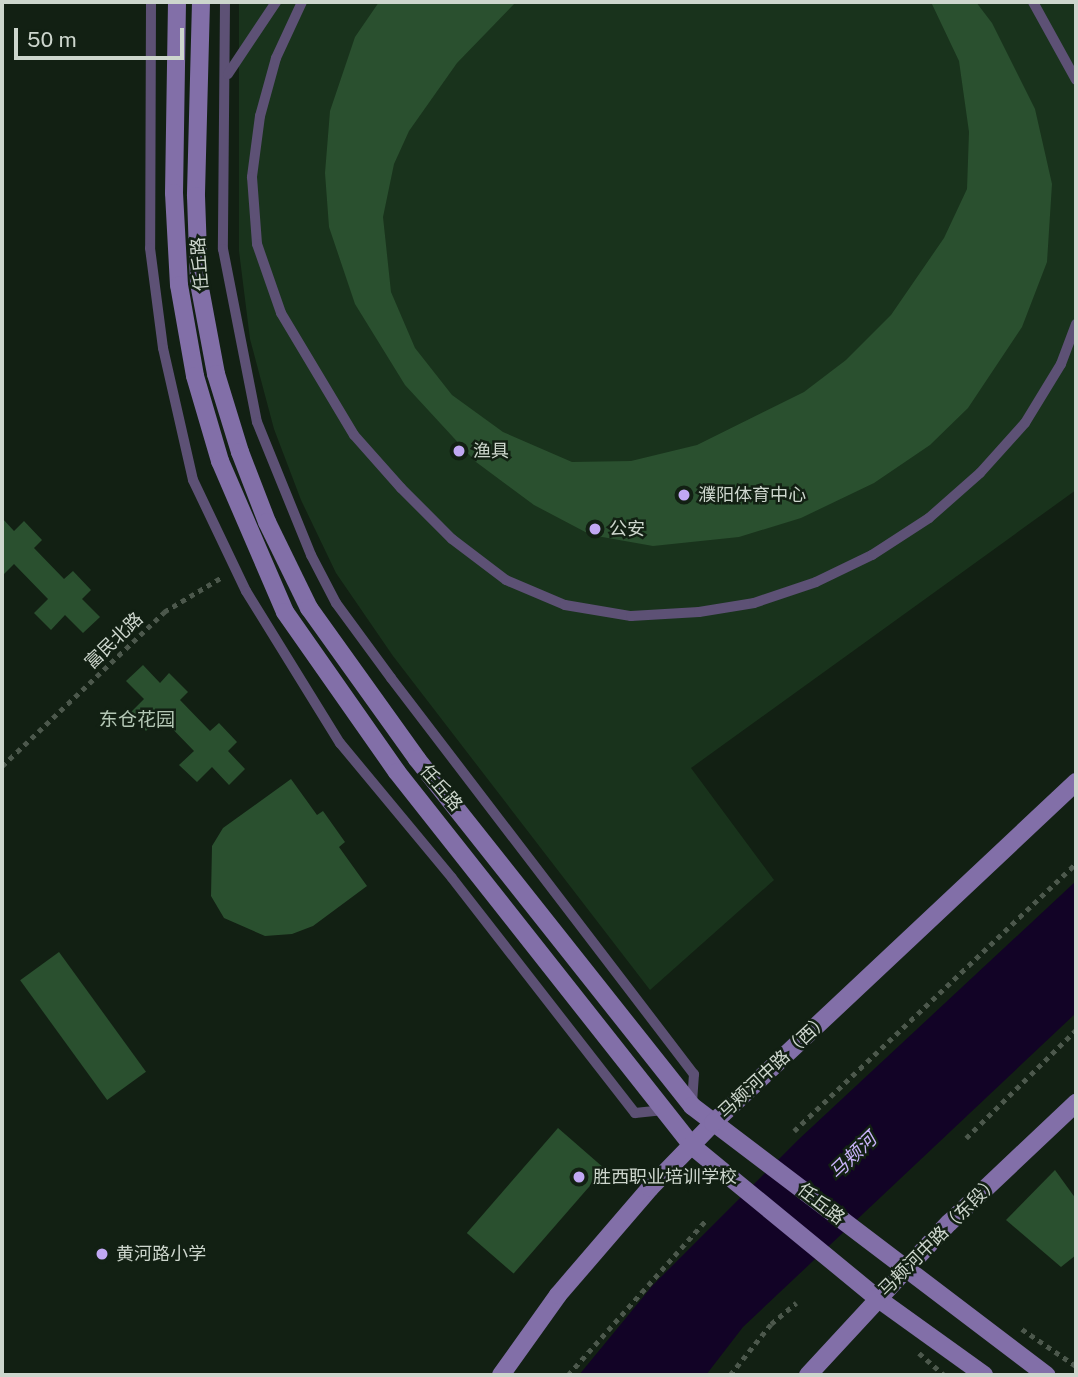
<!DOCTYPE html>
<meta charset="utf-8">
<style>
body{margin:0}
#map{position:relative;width:1078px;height:1377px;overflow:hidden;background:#122013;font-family:"Public Sans","Noto Sans SC",sans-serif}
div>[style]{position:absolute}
.green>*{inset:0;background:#19331c}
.water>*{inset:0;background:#120326}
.building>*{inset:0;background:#2a502f;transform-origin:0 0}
.path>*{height:4.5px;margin-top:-2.25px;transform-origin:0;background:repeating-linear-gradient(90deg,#4c584c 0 5px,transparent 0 10px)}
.lane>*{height:10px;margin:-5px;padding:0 5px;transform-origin:5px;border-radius:5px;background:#5d5175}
.secondary>*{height:18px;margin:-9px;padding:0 9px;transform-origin:9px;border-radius:9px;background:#826fa8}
.dots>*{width:19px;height:19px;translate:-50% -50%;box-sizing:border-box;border:4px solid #122013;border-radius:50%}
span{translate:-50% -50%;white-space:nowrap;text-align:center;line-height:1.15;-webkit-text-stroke:5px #122013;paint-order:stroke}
.street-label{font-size:18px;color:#cdd6cd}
.poi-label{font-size:18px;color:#cdd6cd}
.left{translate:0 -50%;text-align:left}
.neighbourhood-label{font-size:19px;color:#b4c7b5}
.water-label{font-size:19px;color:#c9b3f9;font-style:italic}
.frame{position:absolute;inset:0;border:4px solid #cdd6cd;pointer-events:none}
.scale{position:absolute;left:14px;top:28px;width:170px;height:32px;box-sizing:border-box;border:4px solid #cdd6cd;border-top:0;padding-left:9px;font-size:21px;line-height:24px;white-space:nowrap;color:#cdd6cd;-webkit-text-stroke:5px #122013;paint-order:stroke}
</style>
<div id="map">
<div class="green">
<div style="clip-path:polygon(239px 2px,1076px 2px,1076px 490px,691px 768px,774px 880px,650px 990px,393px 656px,336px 573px,301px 500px,274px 429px,250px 339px,239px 251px)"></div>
</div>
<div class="water">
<div style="clip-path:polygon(1076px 881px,1076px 1013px,743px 1327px,706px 1375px,579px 1375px,653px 1285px,798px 1140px)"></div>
</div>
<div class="building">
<div style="clip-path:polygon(379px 2px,516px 2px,457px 63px,409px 131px,394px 164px,383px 217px,391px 292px,415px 348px,452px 395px,503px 432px,572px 462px,631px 461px,697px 445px,804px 392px,846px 360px,891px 315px,944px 238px,967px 189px,969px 132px,959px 61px,931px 2px,976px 2px,992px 23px,1035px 109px,1052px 184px,1047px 262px,1022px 327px,968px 408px,930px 445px,874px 483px,801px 518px,739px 537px,653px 546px,591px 535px,534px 505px,476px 462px,405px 385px,355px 304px,329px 227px,325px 173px,330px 111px,355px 37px)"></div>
<div style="clip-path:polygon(2px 518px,14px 531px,24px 521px,42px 540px,34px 548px,64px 579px,73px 571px,91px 590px,82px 599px,100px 617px,83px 633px,65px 615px,51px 630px,34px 613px,48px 599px,14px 564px,2px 576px)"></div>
<div style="clip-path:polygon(143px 665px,160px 683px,169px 673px,188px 692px,180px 700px,210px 731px,219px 723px,237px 742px,228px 751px,245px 769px,229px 785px,212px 767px,197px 782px,179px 765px,194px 751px,160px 716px,146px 731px,129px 714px,144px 699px,126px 681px)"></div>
<div style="clip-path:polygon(291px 779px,317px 815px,323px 811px,345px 842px,339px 847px,367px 886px,313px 926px,292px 934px,265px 936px,224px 918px,211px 896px,212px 846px,223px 828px)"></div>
<div style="left:59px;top:952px;width:148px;height:48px;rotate:54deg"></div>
<div style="left:558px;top:1128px;width:62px;height:139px;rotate:41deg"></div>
<div style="clip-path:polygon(1055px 1170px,1076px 1199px,1076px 1255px,1061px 1267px,1006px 1220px)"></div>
</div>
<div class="path">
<div style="left:2px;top:766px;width:224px;rotate:-43.5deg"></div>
<div style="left:164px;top:612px;width:68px;rotate:-31.1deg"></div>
<div style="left:794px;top:1131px;width:389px;rotate:-43.5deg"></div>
<div style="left:966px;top:1138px;width:154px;rotate:-44.5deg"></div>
<div style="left:1022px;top:1329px;width:65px;rotate:34.4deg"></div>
<div style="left:919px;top:1353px;width:33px;rotate:41deg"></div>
<div style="left:568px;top:1375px;width:208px;rotate:-48.3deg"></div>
<div style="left:730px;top:1375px;width:65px;rotate:-51.2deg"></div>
<div style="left:771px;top:1324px;width:33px;rotate:-40deg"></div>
</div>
<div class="lane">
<div style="left:151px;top:2px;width:246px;rotate:90.2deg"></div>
<div style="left:150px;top:248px;width:101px;rotate:82.6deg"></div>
<div style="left:163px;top:348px;width:135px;rotate:77.2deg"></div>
<div style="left:193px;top:480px;width:123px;rotate:64.5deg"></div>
<div style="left:246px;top:591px;width:179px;rotate:58.3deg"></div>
<div style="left:340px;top:743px;width:175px;rotate:50.3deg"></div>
<div style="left:452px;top:878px;width:298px;rotate:52.1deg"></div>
<div style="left:635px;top:1113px;width:29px;rotate:-6deg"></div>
<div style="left:225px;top:2px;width:247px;rotate:90.5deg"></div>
<div style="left:223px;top:249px;width:176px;rotate:78.9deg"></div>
<div style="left:257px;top:422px;width:144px;rotate:67.9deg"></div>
<div style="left:311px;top:555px;width:54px;rotate:62.5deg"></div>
<div style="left:336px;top:603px;width:93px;rotate:53.7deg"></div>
<div style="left:391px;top:678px;width:499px;rotate:52.6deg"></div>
<div style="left:694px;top:1074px;width:32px;rotate:94deg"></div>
<div style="left:302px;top:2px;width:62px;rotate:114.9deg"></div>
<div style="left:276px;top:58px;width:60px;rotate:105.4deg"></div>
<div style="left:260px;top:116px;width:62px;rotate:97.5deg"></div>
<div style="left:252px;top:177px;width:67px;rotate:85.7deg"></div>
<div style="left:257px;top:244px;width:73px;rotate:70.8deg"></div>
<div style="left:281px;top:313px;width:142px;rotate:59.1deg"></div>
<div style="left:354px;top:435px;width:71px;rotate:48.4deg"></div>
<div style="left:401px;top:488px;width:72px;rotate:45deg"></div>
<div style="left:452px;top:539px;width:68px;rotate:37.2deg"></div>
<div style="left:506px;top:580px;width:64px;rotate:23deg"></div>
<div style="left:565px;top:605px;width:67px;rotate:9.5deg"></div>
<div style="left:631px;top:616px;width:68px;rotate:-3.4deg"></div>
<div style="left:699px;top:612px;width:56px;rotate:-9.3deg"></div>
<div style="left:754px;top:603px;width:65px;rotate:-18.7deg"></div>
<div style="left:816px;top:582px;width:62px;rotate:-25.7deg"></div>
<div style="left:872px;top:555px;width:68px;rotate:-33deg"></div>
<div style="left:929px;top:518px;width:68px;rotate:-41.4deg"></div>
<div style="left:980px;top:473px;width:67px;rotate:-48deg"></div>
<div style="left:1025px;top:423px;width:69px;rotate:-58.6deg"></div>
<div style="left:1061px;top:364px;width:43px;rotate:-69.4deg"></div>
<div style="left:1033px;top:2px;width:89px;rotate:61.1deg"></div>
<div style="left:228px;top:74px;width:87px;rotate:-56.3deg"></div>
</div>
<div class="secondary">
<div style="left:177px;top:2px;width:191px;rotate:90.9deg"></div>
<div style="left:174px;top:193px;width:92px;rotate:86.9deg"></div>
<div style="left:179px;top:285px;width:92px;rotate:80deg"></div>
<div style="left:195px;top:376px;width:89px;rotate:73.6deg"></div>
<div style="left:220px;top:461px;width:164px;rotate:66.7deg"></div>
<div style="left:285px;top:612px;width:195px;rotate:55deg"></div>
<div style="left:397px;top:772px;width:476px;rotate:51.7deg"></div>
<div style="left:692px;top:1146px;width:239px;rotate:39.4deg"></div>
<div style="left:877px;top:1298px;width:132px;rotate:35.7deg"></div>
<div style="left:201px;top:2px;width:194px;rotate:91.5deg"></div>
<div style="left:196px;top:196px;width:87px;rotate:88deg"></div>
<div style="left:199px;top:283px;width:93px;rotate:79.4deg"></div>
<div style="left:216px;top:374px;width:82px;rotate:72.9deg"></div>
<div style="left:240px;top:452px;width:75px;rotate:68.9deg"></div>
<div style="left:267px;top:522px;width:96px;rotate:64deg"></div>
<div style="left:309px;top:608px;width:186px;rotate:54.4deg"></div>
<div style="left:417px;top:759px;width:443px;rotate:51.6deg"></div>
<div style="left:692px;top:1106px;width:445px;rotate:37.2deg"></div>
<div style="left:501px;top:1375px;width:98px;rotate:-54.5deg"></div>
<div style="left:558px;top:1295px;width:141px;rotate:-49.3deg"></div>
<div style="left:650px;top:1188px;width:91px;rotate:-45.9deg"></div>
<div style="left:713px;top:1123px;width:498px;rotate:-43.2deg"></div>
<div style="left:808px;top:1375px;width:207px;rotate:-47.2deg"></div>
<div style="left:949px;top:1223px;width:175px;rotate:-43.4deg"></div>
</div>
<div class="dots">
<div style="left:459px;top:451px;background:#c1a8f3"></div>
<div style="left:684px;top:495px;background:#c1a8f3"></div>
<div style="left:595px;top:529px;background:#c1a8f3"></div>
<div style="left:579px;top:1177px;background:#c1a8f3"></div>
<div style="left:102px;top:1254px;background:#c1a8f3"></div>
</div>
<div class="street-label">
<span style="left:200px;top:264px;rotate:-94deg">任丘路</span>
<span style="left:114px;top:641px;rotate:-44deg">富民北路</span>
<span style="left:441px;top:788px;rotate:50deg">任丘路</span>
<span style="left:774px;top:1066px;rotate:-43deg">马颊河中路（西）</span>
<span style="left:821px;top:1204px;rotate:38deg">任丘路</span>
<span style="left:939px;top:1236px;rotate:-45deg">马颊河中路（东段）</span>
</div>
<div class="poi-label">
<span class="left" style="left:473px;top:451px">渔具</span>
<span class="left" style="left:698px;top:495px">濮阳体育中心</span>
<span class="left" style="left:609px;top:529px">公安</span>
<span class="left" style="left:593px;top:1177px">胜西职业培训学校</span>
<span class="left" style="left:116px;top:1254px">黄河路小学</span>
</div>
<div class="neighbourhood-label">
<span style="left:137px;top:720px">东仓花园</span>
</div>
<div class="water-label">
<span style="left:853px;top:1156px;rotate:-44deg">马颊河</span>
</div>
<div class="frame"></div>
<div class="scale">50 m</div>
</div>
